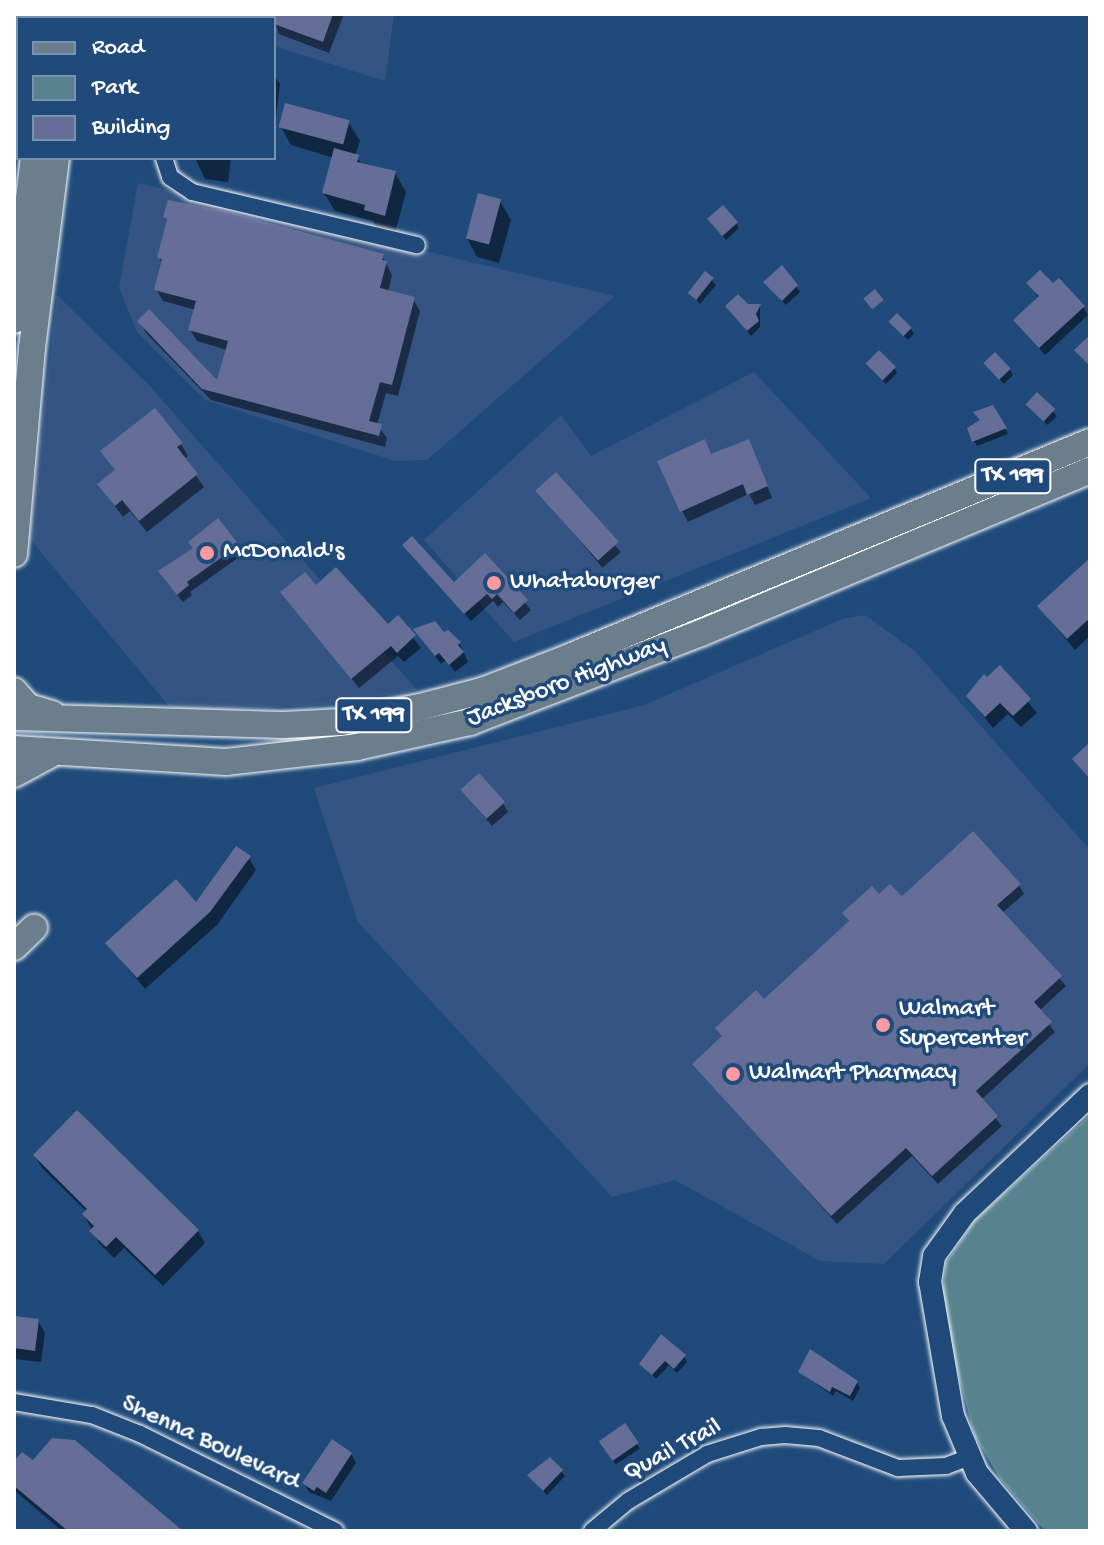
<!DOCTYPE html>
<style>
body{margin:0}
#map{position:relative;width:1104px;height:1545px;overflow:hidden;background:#1f4a7a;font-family:"Gochi Hand",sans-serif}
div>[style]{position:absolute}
.built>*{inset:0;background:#345583}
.green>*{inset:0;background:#56838d}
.shadow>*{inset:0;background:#0007;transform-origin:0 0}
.building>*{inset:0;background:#646e97;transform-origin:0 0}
.roads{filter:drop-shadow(0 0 2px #fff) drop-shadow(0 0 2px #fff)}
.street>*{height:16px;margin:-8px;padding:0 8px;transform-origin:8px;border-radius:8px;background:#1f4a7a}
.secondary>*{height:22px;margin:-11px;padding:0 11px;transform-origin:11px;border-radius:11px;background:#1f4a7a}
.primary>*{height:26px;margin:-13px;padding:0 13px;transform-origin:13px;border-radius:13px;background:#6b7e8b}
.dots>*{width:22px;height:22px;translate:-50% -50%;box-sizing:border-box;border:4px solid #1f4a7a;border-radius:50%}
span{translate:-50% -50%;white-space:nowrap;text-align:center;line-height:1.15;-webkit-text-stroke:7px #1f4a7a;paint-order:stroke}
.shield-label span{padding:2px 6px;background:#1f4a7a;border:2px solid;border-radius:6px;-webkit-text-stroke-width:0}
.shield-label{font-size:24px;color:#fff;font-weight:700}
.poi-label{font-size:26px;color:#fff}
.left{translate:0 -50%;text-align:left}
.street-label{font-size:26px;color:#fff}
.frame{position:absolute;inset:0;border:16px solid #fff;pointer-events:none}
.legend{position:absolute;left:16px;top:16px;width:260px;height:144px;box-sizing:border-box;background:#1f4a7a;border:2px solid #7992af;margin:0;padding:10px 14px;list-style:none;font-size:24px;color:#fff}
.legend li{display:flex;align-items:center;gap:16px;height:40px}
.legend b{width:40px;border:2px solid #7992af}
</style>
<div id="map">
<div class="built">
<div style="clip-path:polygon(196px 14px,394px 14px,385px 81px,274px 46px,274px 18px,205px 18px)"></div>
<div style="clip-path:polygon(138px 183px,615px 296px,427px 460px,395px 461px,205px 400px,137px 332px,119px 287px)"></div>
<div style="clip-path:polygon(57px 295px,148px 384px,417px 690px,324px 705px,173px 711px,29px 538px)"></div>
<div style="clip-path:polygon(754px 372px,871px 498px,514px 642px,424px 540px,561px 415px,591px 456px)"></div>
<div style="clip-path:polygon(865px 615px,915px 651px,1090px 850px,1090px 1063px,884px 1264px,820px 1261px,675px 1180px,612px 1197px,358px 922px,314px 788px,644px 705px,842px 619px)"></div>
</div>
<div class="green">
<div style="clip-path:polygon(1090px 1115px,1090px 1531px,1045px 1531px,1000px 1479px,974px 1435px,954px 1358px,943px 1292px,946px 1263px,974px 1221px)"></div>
</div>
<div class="shadow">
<div style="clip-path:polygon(239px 14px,344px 14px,329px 53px,279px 34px,274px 18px)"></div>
<div style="clip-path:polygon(274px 75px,280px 84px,275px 126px,274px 126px)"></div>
<div style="clip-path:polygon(349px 123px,360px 141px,355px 156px,363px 165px,395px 173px,406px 192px,395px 233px,377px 229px,373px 221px,335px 211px,324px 193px,334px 158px,291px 145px,281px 127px)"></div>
<div style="clip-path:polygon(195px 158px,231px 158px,228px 182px,205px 179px)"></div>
<div style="clip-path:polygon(500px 201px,511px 220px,499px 263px,477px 257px,467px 238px)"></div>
<div style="clip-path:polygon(165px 217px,382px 256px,392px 275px,388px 292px,413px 299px,420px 311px,398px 396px,386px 393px,377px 425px,387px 438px,385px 447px,211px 400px,146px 333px,140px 321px,218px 384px,227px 350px,197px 341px,190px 330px,196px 310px,163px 301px,156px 289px,163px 265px,159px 257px,168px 222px)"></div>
<div style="clip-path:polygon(736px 223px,739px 228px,726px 240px,712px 224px)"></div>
<div style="clip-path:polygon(782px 268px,800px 292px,786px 305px,765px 282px)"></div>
<div style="clip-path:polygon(706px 274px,716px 285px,700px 304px,690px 292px)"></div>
<div style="clip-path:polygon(1029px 283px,1083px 307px,1088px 315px,1045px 355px,1015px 320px,1039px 298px)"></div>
<div style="clip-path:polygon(760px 306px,760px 327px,751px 336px,727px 307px)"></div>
<div style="clip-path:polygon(895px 327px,911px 329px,914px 334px,908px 340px)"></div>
<div style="clip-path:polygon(986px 364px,1010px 370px,1013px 375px,1004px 384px)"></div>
<div style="clip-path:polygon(894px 368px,897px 373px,886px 384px,871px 369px)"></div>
<div style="left:1037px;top:394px;width:30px;height:13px;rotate:48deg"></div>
<div style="clip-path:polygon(992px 407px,1008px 434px,977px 446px,974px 441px)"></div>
<div style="clip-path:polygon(181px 444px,188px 456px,184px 459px,204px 487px,147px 532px,130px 511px,123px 517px,99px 484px,116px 471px,103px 452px)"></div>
<div style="clip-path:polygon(754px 452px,772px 498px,755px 505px,749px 494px,688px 522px,682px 511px,712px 456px)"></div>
<div style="left:556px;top:475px;width:101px;height:24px;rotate:50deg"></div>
<div style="clip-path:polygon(237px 546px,242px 555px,190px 592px,192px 595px,183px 602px,166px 581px,194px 549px)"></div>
<div style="clip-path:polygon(410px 554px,454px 585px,485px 556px,531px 610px,520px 620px,503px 602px,498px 607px,493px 601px,471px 621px)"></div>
<div style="clip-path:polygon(1090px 560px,1090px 636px,1075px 650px,1039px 607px)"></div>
<div style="clip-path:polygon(315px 588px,388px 627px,398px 618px,421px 648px,404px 662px,398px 656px,359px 688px,283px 593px)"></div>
<div style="clip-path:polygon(416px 630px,444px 635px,448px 632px,460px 644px,468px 662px,455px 672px,446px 660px,441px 664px)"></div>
<div style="clip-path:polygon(1000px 668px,1037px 713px,1021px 727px,1008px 714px,993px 728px,968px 697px)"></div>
<div style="clip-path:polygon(463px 791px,503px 803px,508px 812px,492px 826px)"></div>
<div style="clip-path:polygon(249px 858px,256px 870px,217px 925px,145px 989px,107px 943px,196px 905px)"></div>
<div style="clip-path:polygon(1019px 885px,1024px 894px,1002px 913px,1066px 986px,1039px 1011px,1055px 1032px,981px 1100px,1002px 1126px,938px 1184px,912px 1156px,837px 1224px,695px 1064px,723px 1038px,718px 1028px,764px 1002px,850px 923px,844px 914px,879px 897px,901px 898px)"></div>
<div style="clip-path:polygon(35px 1156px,198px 1231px,205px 1243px,163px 1286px,124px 1248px,114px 1258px,99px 1243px,84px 1215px,87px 1212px,42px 1168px)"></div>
<div style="clip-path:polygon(14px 1318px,38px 1321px,45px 1333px,41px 1362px,14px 1359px)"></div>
<div style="clip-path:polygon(684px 1356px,687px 1362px,677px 1373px,669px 1365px,656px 1379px,642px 1364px)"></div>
<div style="clip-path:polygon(800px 1372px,857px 1383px,860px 1388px,853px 1401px,836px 1391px,833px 1396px)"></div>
<div style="left:625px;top:1426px;width:27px;height:29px;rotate:57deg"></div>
<div style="clip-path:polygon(351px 1454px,356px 1463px,331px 1501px,309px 1492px,304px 1483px)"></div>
<div style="clip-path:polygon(33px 1463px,178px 1531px,62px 1531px,14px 1490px,14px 1464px)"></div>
<div style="clip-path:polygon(561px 1471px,565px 1476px,547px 1495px,530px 1476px)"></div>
</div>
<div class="building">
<div style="clip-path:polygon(274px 14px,333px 14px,323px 42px,274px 24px)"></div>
<div style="left:285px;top:103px;width:67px;height:25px;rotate:15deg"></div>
<div style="clip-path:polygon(334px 148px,359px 155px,357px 162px,396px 171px,385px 216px,364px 210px,365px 205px,322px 193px)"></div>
<div style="left:478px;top:193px;width:24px;height:47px;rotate:15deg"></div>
<div style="clip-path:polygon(168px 200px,229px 212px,384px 254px,382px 260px,387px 261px,380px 288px,415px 297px,392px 385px,380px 382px,369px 421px,382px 424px,379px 436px,202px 389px,137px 321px,149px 309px,217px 380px,228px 341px,188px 330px,196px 301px,154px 290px,162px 259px,157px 258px,167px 219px,163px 217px)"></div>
<div style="left:723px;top:205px;width:23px;height:21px;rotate:49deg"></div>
<div style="clip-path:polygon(782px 265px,798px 285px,782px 301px,763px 282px)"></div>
<div style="clip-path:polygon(1040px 270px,1053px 283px,1059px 278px,1085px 306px,1039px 348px,1013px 320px,1039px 296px,1026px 283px)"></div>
<div style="left:705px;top:271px;width:11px;height:28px;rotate:38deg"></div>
<div style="left:875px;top:289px;width:14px;height:15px;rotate:51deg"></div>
<div style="clip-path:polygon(738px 294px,748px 304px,761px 304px,756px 314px,759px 321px,747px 331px,725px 306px)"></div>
<div style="left:897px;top:313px;width:21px;height:12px;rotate:45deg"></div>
<div style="clip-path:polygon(1090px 335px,1090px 366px,1074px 350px)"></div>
<div style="left:879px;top:350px;width:24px;height:19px;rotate:45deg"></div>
<div style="left:995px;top:352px;width:23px;height:16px;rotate:47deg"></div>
<div style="left:1037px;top:392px;width:25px;height:17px;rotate:43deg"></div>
<div style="clip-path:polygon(993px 405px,1007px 428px,972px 442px,967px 428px,980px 420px,973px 412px)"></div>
<div style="clip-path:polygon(155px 408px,183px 443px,177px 447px,198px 474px,139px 521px,122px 500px,115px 506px,97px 484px,115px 470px,100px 451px)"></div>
<div style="clip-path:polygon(705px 439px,711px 454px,749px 439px,768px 486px,747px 495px,743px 484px,680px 512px,657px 461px)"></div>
<div style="left:556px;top:472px;width:94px;height:28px;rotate:48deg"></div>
<div style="clip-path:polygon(218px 518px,239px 545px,187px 582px,189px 585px,177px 595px,158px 571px,193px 548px,188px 542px)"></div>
<div style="clip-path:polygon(412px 536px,454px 582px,485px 553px,528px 600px,514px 613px,497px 594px,492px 599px,487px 594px,464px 614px,402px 545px)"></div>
<div style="clip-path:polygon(1090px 558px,1090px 618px,1067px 639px,1037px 606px)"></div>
<div style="clip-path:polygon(336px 567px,388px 624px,398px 615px,416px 635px,397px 653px,391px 646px,351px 679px,280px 592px,305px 572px,316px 585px)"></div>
<div style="clip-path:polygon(435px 621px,444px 632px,448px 630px,461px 642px,458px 645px,464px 652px,449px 665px,439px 653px,435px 656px,413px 629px)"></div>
<div style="clip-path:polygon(1000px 665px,1031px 699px,1013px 716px,1000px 703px,985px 717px,966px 696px,984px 674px,987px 677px)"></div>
<div style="clip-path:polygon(1090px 742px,1090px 779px,1072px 759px)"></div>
<div style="left:479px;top:773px;width:39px;height:25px;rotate:48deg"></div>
<div style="clip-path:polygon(973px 831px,1021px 884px,997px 905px,1062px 976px,1034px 1002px,1052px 1022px,976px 1091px,998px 1116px,932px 1176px,906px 1148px,831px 1216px,692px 1064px,722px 1036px,715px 1028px,756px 990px,764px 999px,849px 921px,842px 913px,872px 886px,879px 894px,890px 884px,902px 896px)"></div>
<div style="clip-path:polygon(236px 846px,251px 856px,210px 912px,137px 978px,105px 943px,176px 879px,196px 902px)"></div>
<div style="clip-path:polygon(77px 1110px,199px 1230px,155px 1275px,116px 1237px,106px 1247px,89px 1231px,94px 1226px,82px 1214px,87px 1209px,33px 1155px)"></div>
<div style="clip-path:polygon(14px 1316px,39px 1319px,35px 1351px,14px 1348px)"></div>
<div style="clip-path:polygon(661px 1334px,686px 1355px,674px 1369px,665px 1361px,652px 1375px,639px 1364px)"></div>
<div style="clip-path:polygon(810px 1349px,858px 1381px,850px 1396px,832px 1387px,830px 1392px,798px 1372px)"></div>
<div style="left:625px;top:1423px;width:24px;height:32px;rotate:55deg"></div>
<div style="clip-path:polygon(52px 1438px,75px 1440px,183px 1531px,68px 1531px,14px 1486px,14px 1461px,22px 1452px,33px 1460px)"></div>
<div style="clip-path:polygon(332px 1439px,352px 1453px,326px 1493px,317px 1487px,314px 1491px,302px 1483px)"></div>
<div style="clip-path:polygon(550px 1457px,563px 1470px,543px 1491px,527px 1475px)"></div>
</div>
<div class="roads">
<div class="street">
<div style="left:14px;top:55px;width:4px"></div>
<div style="left:164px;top:158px;width:20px;rotate:72deg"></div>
<div style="left:170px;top:177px;width:27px;rotate:34deg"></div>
<div style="left:192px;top:192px;width:231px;rotate:13.3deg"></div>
<div style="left:14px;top:1402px;width:79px;rotate:9.5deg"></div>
<div style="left:92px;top:1415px;width:52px;rotate:21.6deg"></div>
<div style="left:140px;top:1434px;width:218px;rotate:26.4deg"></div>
<div style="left:592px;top:1531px;width:47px;rotate:-39.8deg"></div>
<div style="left:628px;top:1501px;width:92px;rotate:-30.7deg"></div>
<div style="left:707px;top:1454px;width:57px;rotate:-17.5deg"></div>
<div style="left:761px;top:1437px;width:24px;rotate:-5deg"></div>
<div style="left:785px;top:1435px;width:34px;rotate:5deg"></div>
<div style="left:819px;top:1438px;width:85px;rotate:20.8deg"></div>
<div style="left:898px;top:1468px;width:48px;rotate:-2.4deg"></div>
<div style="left:946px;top:1466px;width:26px;rotate:-21deg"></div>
</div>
<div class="secondary">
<div style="left:1026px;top:1531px;width:76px;rotate:-130.2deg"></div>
<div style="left:977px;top:1473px;width:62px;rotate:-112.8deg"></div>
<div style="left:953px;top:1416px;width:136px;rotate:-99.7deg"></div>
<div style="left:930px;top:1282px;width:26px;rotate:-81deg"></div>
<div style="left:934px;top:1256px;width:53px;rotate:-54.2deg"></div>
<div style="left:965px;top:1213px;width:172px;rotate:-43.3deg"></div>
</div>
<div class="primary">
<div style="left:50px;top:18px;width:4px;rotate:-76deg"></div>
<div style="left:74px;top:18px;width:4px;rotate:-90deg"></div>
<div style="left:14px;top:320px;width:163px;rotate:-83deg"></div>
<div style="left:14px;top:554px;width:207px;rotate:-85deg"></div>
<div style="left:32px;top:348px;width:192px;rotate:-82.8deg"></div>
<div style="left:14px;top:691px;width:21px;rotate:49deg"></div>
<div style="left:28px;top:707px;width:25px;rotate:16deg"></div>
<div style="left:14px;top:717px;width:269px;rotate:1.7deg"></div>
<div style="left:283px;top:725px;width:58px;rotate:-3deg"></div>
<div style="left:341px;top:722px;width:80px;rotate:-10.8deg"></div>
<div style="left:420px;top:707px;width:67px;rotate:-14.7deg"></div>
<div style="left:485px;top:690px;width:93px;rotate:-21.3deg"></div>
<div style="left:572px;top:656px;width:560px;rotate:-22.45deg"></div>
<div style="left:14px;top:749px;width:212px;rotate:3.5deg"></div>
<div style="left:226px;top:762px;width:132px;rotate:-6.5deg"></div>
<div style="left:357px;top:747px;width:116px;rotate:-12.5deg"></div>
<div style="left:470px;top:722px;width:248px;rotate:-21.1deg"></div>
<div style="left:701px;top:633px;width:422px;rotate:-22.7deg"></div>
<div style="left:14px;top:774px;width:44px;rotate:-28.3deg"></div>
<div style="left:14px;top:947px;width:28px;rotate:-44deg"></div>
</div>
</div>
<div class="dots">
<div style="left:207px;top:553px;background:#ff9aa2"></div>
<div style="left:494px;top:583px;background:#ff9aa2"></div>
<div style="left:883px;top:1025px;background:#ff9aa2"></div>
<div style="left:733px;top:1074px;background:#ff9aa2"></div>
</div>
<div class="shield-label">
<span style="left:1013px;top:476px">TX 199</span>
<span style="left:374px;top:715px">TX 199</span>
</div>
<div class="poi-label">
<span class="left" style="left:223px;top:553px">McDonald's</span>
<span class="left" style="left:510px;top:583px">Whataburger</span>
<span class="left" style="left:899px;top:1025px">Walmart<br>Supercenter</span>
<span class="left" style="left:749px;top:1074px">Walmart Pharmacy</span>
</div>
<div class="street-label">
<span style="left:567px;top:683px;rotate:-21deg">Jacksboro Highway</span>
<span style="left:210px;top:1444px;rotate:25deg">Shenna Boulevard</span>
<span style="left:673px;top:1451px;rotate:-28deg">Quail Trail</span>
</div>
<div class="frame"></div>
<ul class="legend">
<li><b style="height:10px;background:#6b7e8b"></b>Road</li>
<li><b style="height:22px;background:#56838d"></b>Park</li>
<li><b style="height:22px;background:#646e97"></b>Building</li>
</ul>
</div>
